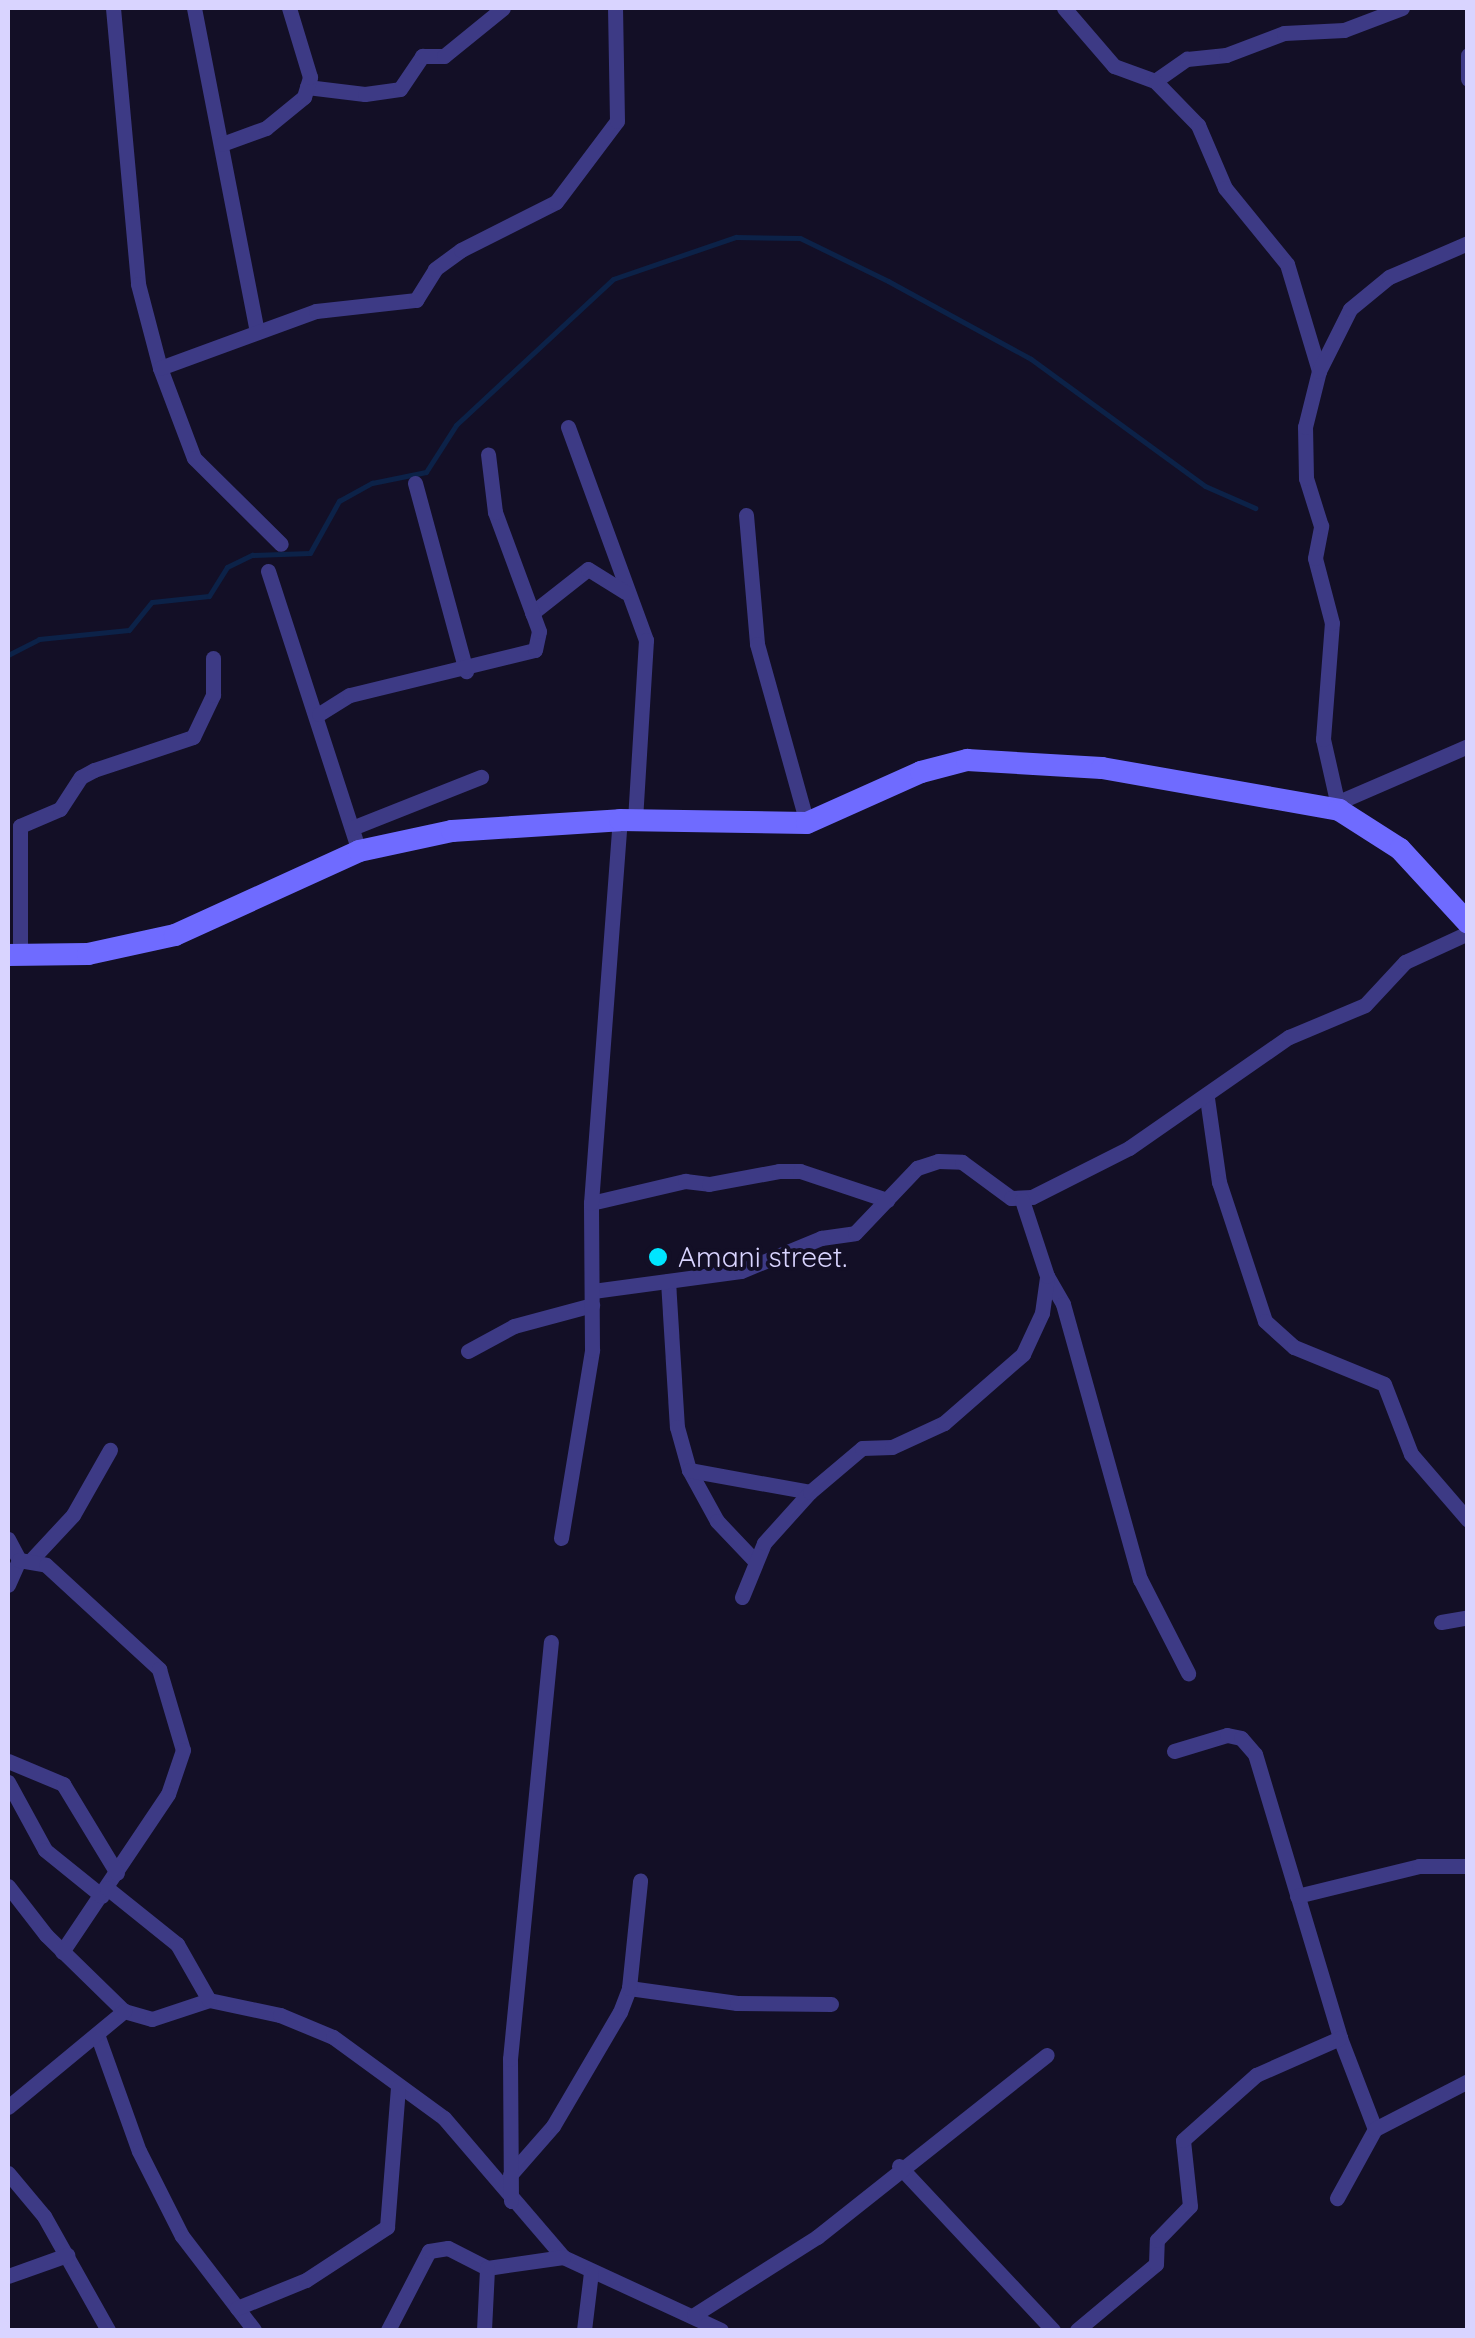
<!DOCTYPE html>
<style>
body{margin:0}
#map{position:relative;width:1475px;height:2338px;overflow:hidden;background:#130f26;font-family:Quicksand,sans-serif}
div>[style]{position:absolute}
.stream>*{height:5px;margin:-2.5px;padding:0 2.5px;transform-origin:2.5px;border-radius:2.5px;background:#0c2248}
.street>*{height:15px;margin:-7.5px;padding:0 7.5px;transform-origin:7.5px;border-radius:7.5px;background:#3d3a85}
.secondary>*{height:22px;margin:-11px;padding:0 11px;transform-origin:11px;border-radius:11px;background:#6f6bff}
.dots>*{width:28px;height:28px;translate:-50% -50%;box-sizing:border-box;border:5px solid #130f26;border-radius:50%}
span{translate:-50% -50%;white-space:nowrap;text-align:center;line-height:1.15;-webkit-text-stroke:8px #130f26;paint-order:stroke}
.poi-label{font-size:28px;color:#d9d4ff}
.left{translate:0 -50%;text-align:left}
.frame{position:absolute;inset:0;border:10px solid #d9d4ff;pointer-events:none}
</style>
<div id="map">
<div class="stream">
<div style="left:8px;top:655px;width:35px;rotate:-27deg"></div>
<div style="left:39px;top:639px;width:90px;rotate:-5.7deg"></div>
<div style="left:129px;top:630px;width:36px;rotate:-51deg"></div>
<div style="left:152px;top:602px;width:57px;rotate:-6deg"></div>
<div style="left:209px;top:596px;width:34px;rotate:-58deg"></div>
<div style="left:227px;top:567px;width:28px;rotate:-26deg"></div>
<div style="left:252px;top:555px;width:58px;rotate:-2deg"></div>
<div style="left:310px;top:553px;width:60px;rotate:-60.9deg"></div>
<div style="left:339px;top:501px;width:38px;rotate:-29deg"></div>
<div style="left:372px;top:483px;width:55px;rotate:-11.5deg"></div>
<div style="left:426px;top:472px;width:56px;rotate:-57.4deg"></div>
<div style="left:456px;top:425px;width:214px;rotate:-42.9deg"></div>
<div style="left:613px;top:279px;width:130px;rotate:-18.9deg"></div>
<div style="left:736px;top:237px;width:64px;rotate:0.9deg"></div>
<div style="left:800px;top:238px;width:98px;rotate:26deg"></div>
<div style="left:888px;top:281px;width:163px;rotate:28.6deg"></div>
<div style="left:1031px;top:359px;width:215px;rotate:36.1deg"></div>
<div style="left:1205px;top:486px;width:55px;rotate:23.7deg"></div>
</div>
<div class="street">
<div style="left:113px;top:8px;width:277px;rotate:84.8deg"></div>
<div style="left:138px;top:284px;width:87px;rotate:75.3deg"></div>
<div style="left:160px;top:368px;width:96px;rotate:69.3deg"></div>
<div style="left:194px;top:458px;width:122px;rotate:44.7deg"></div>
<div style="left:194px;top:8px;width:330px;rotate:79deg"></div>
<div style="left:1064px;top:8px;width:77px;rotate:49.2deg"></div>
<div style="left:1114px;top:66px;width:44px;rotate:20.1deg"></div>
<div style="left:1155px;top:81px;width:39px;rotate:-35deg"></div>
<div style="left:1187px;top:59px;width:39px;rotate:-6deg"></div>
<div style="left:1226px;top:55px;width:62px;rotate:-20.8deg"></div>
<div style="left:1284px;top:33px;width:60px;rotate:-2.9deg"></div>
<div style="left:1344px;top:30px;width:62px;rotate:-20.8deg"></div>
<div style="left:1468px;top:55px;width:24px;rotate:90deg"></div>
<div style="left:1155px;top:81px;width:62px;rotate:45.7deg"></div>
<div style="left:1198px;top:125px;width:69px;rotate:66.8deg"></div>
<div style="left:1225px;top:188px;width:98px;rotate:50.8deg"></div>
<div style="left:1287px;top:264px;width:112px;rotate:73.3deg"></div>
<div style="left:307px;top:87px;width:58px;rotate:6.9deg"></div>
<div style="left:365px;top:94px;width:35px;rotate:-8deg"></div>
<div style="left:400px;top:89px;width:40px;rotate:-56deg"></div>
<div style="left:422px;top:56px;width:22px"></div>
<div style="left:444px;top:56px;width:76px;rotate:-39.1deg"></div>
<div style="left:222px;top:144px;width:47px;rotate:-20deg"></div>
<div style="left:266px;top:128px;width:49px;rotate:-39.2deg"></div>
<div style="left:304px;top:97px;width:21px;rotate:-73deg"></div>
<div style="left:310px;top:77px;width:72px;rotate:-106.9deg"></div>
<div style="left:160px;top:368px;width:166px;rotate:-20.1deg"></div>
<div style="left:316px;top:311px;width:101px;rotate:-6.3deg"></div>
<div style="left:416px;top:300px;width:36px;rotate:-58deg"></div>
<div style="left:435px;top:269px;width:32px;rotate:-36deg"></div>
<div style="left:461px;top:250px;width:106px;rotate:-26.8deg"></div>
<div style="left:556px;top:202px;width:101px;rotate:-53deg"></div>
<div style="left:617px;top:121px;width:113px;rotate:-91deg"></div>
<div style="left:568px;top:427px;width:227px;rotate:69.9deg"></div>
<div style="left:646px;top:640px;width:182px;rotate:93.5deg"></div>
<div style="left:415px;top:483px;width:195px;rotate:74.8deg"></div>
<div style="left:746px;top:515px;width:129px;rotate:85.1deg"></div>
<div style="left:757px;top:644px;width:186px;rotate:74.4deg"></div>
<div style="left:268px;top:571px;width:294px;rotate:72deg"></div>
<div style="left:532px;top:613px;width:71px;rotate:-38.2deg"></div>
<div style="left:588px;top:569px;width:44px;rotate:31.9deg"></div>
<div style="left:319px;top:714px;width:36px;rotate:-32deg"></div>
<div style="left:350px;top:695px;width:190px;rotate:-13.7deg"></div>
<div style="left:535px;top:650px;width:19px;rotate:-78deg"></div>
<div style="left:539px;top:631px;width:127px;rotate:-110.3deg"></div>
<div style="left:495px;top:512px;width:58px;rotate:-96.9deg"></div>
<div style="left:1341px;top:801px;width:138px;rotate:-23.4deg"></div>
<div style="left:1339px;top:810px;width:73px;rotate:-102.7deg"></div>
<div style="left:1323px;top:739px;width:116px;rotate:-85.6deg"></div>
<div style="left:1332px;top:623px;width:67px;rotate:-104.7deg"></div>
<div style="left:1315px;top:558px;width:33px;rotate:-79deg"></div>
<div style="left:1321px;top:526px;width:50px;rotate:-107.4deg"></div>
<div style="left:1306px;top:478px;width:51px;rotate:-91.1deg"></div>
<div style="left:1305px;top:427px;width:58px;rotate:-76deg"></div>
<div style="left:1319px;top:371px;width:69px;rotate:-63.4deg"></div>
<div style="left:1350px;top:309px;width:50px;rotate:-39.4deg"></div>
<div style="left:1389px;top:277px;width:86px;rotate:-23.3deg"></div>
<div style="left:352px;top:828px;width:139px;rotate:-21.6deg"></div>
<div style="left:20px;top:957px;width:131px;rotate:-90deg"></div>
<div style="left:20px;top:826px;width:43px;rotate:-23deg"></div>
<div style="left:60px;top:809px;width:38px;rotate:-57deg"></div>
<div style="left:81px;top:777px;width:15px;rotate:-28deg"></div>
<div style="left:94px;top:770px;width:104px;rotate:-18.4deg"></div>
<div style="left:193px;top:737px;width:47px;rotate:-64.5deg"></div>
<div style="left:213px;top:695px;width:37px;rotate:-90deg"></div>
<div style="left:1207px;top:1098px;width:85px;rotate:81.9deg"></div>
<div style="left:1219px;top:1182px;width:146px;rotate:71.7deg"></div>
<div style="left:1265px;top:1321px;width:39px;rotate:42deg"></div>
<div style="left:1294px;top:1347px;width:97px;rotate:22.3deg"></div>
<div style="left:1384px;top:1384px;width:75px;rotate:68.9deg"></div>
<div style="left:1411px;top:1454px;width:87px;rotate:49.2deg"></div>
<div style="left:591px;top:1203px;width:97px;rotate:-13.2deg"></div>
<div style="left:685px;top:1181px;width:24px;rotate:7deg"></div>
<div style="left:709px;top:1184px;width:71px;rotate:-10.5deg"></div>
<div style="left:779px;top:1171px;width:21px"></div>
<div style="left:800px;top:1171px;width:92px;rotate:18.4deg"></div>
<div style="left:1047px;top:1276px;width:32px;rotate:60deg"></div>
<div style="left:1063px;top:1304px;width:286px;rotate:74.4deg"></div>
<div style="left:1140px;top:1579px;width:106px;rotate:62.9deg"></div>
<div style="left:668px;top:1281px;width:146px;rotate:86.5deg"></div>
<div style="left:677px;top:1427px;width:45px;rotate:74.4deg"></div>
<div style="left:689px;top:1470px;width:58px;rotate:61.2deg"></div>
<div style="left:717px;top:1521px;width:55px;rotate:46.5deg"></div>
<div style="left:593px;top:1291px;width:149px;rotate:-7.7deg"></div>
<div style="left:741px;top:1271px;width:87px;rotate:-22.4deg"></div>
<div style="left:821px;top:1238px;width:34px;rotate:-8deg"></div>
<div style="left:855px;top:1233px;width:90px;rotate:-46.4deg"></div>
<div style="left:917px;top:1168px;width:22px;rotate:-18deg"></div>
<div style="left:938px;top:1161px;width:24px;rotate:2deg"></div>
<div style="left:962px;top:1162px;width:61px;rotate:36.3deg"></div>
<div style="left:1011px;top:1198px;width:21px;rotate:-3deg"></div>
<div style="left:1032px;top:1197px;width:109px;rotate:-26.8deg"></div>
<div style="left:1129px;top:1148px;width:195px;rotate:-34.8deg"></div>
<div style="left:1289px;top:1037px;width:82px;rotate:-22.8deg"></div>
<div style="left:1365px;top:1005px;width:59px;rotate:-47.1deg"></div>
<div style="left:1405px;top:962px;width:69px;rotate:-24.7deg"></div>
<div style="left:468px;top:1351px;width:52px;rotate:-28.5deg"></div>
<div style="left:514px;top:1326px;width:81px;rotate:-15.1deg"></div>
<div style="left:689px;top:1470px;width:123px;rotate:10.3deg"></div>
<div style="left:561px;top:1538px;width:191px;rotate:-80.6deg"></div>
<div style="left:592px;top:1350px;width:147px;rotate:-90.4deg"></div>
<div style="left:591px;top:1203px;width:384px;rotate:-85.7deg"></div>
<div style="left:8px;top:1539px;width:24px;rotate:62deg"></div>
<div style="left:19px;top:1560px;width:27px;rotate:114deg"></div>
<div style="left:32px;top:1559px;width:60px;rotate:-47deg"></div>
<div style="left:73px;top:1515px;width:75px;rotate:-60.4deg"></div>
<div style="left:19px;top:1560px;width:27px;rotate:10deg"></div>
<div style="left:46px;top:1565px;width:154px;rotate:42.6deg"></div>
<div style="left:159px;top:1669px;width:84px;rotate:73.5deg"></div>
<div style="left:183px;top:1750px;width:46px;rotate:108.8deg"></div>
<div style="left:168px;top:1794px;width:190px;rotate:123.9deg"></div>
<div style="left:742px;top:1597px;width:58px;rotate:-67.8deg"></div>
<div style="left:764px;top:1543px;width:69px;rotate:-48deg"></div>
<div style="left:810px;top:1492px;width:68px;rotate:-40.2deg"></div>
<div style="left:862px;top:1448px;width:30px;rotate:-2deg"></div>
<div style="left:892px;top:1447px;width:57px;rotate:-24.8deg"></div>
<div style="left:944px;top:1423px;width:105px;rotate:-41.1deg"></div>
<div style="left:1023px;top:1354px;width:45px;rotate:-65.1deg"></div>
<div style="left:1042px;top:1313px;width:37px;rotate:-82deg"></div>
<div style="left:1047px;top:1276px;width:80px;rotate:-108.2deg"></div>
<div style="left:1441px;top:1622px;width:27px;rotate:-10deg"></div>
<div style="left:1174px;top:1751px;width:55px;rotate:-16.8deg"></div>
<div style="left:1227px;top:1735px;width:14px;rotate:12deg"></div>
<div style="left:1241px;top:1738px;width:21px;rotate:49deg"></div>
<div style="left:1255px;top:1754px;width:296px;rotate:73.3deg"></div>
<div style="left:1340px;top:2038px;width:97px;rotate:69deg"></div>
<div style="left:1375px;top:2129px;width:79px;rotate:118.8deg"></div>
<div style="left:8px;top:1761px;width:60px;rotate:22.7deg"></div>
<div style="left:63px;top:1784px;width:104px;rotate:58.8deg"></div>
<div style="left:8px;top:1782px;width:77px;rotate:61.4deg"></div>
<div style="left:45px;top:1850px;width:73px;rotate:38.9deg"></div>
<div style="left:8px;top:1886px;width:62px;rotate:52.2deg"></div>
<div style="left:46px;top:1935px;width:109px;rotate:44.3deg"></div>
<div style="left:124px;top:2011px;width:29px;rotate:16deg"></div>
<div style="left:152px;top:2019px;width:60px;rotate:-18.4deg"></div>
<div style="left:209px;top:2000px;width:73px;rotate:11.9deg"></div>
<div style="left:280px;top:2015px;width:57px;rotate:22.5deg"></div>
<div style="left:333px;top:2037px;width:137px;rotate:36.1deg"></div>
<div style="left:444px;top:2118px;width:183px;rotate:49.4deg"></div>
<div style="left:563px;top:2257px;width:174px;rotate:24.8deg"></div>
<div style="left:107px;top:1888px;width:90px;rotate:38.7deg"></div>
<div style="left:177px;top:1944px;width:64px;rotate:60.3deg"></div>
<div style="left:1297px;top:1896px;width:126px;rotate:-13.8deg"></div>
<div style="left:1419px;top:1866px;width:49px"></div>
<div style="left:629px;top:1988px;width:109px;rotate:7.9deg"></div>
<div style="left:737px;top:2003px;width:94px;rotate:0.6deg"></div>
<div style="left:97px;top:2034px;width:124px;rotate:70.3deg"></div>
<div style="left:139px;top:2151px;width:95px;rotate:63.2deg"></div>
<div style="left:182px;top:2236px;width:118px;rotate:52.5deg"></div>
<div style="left:8px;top:2107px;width:151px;rotate:-39.6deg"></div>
<div style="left:1375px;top:2129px;width:105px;rotate:-27.3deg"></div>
<div style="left:899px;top:2166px;width:225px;rotate:46.8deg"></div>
<div style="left:8px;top:2173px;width:56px;rotate:50.1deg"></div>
<div style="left:44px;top:2216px;width:131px;rotate:60.7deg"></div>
<div style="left:510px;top:2175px;width:65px;rotate:-48.7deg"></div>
<div style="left:553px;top:2126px;width:132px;rotate:-59.6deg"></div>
<div style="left:620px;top:2012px;width:26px;rotate:-69deg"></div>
<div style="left:629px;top:1988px;width:108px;rotate:-84.1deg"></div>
<div style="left:511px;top:2201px;width:142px;rotate:-90.4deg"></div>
<div style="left:510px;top:2059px;width:419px;rotate:-84.4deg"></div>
<div style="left:8px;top:2276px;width:63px;rotate:-19.6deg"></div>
<div style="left:237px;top:2308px;width:74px;rotate:-22.1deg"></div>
<div style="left:306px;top:2280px;width:97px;rotate:-33.2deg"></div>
<div style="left:387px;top:2227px;width:141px;rotate:-85.5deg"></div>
<div style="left:694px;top:2315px;width:146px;rotate:-32.4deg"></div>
<div style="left:817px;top:2237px;width:293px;rotate:-38.4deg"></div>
<div style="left:388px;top:2330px;width:89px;rotate:-62.6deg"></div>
<div style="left:429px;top:2251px;width:19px;rotate:-9deg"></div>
<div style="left:448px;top:2248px;width:44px;rotate:27.1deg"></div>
<div style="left:487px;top:2268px;width:77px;rotate:-8.2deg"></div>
<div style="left:484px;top:2330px;width:62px;rotate:-87.2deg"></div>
<div style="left:584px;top:2330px;width:58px;rotate:-83.1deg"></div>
<div style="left:1077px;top:2330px;width:103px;rotate:-39.9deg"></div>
<div style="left:1156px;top:2264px;width:24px;rotate:-88deg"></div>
<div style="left:1157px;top:2240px;width:47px;rotate:-45.9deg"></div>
<div style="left:1190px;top:2206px;width:66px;rotate:-96.1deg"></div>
<div style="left:1183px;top:2140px;width:98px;rotate:-41.7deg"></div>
<div style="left:1256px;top:2075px;width:92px;rotate:-23.8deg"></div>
</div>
<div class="secondary">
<div style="left:8px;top:955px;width:80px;rotate:-0.7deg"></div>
<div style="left:88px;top:954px;width:89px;rotate:-12.3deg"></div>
<div style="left:175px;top:935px;width:202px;rotate:-24.5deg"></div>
<div style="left:359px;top:851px;width:95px;rotate:-12.1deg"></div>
<div style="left:452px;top:831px;width:168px;rotate:-3.7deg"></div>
<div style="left:620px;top:820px;width:187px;rotate:0.9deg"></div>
<div style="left:807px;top:823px;width:125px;rotate:-24.1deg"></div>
<div style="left:921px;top:772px;width:48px;rotate:-14.6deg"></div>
<div style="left:967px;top:760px;width:135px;rotate:3.4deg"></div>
<div style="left:1102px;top:768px;width:241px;rotate:10deg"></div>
<div style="left:1339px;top:810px;width:72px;rotate:32.6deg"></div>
<div style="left:1400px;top:849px;width:100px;rotate:47.4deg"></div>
</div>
<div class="dots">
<div style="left:658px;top:1257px;background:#00e5ff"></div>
</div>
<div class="poi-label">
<span class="left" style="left:678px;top:1257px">Amani street.</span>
</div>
<div class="frame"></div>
</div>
